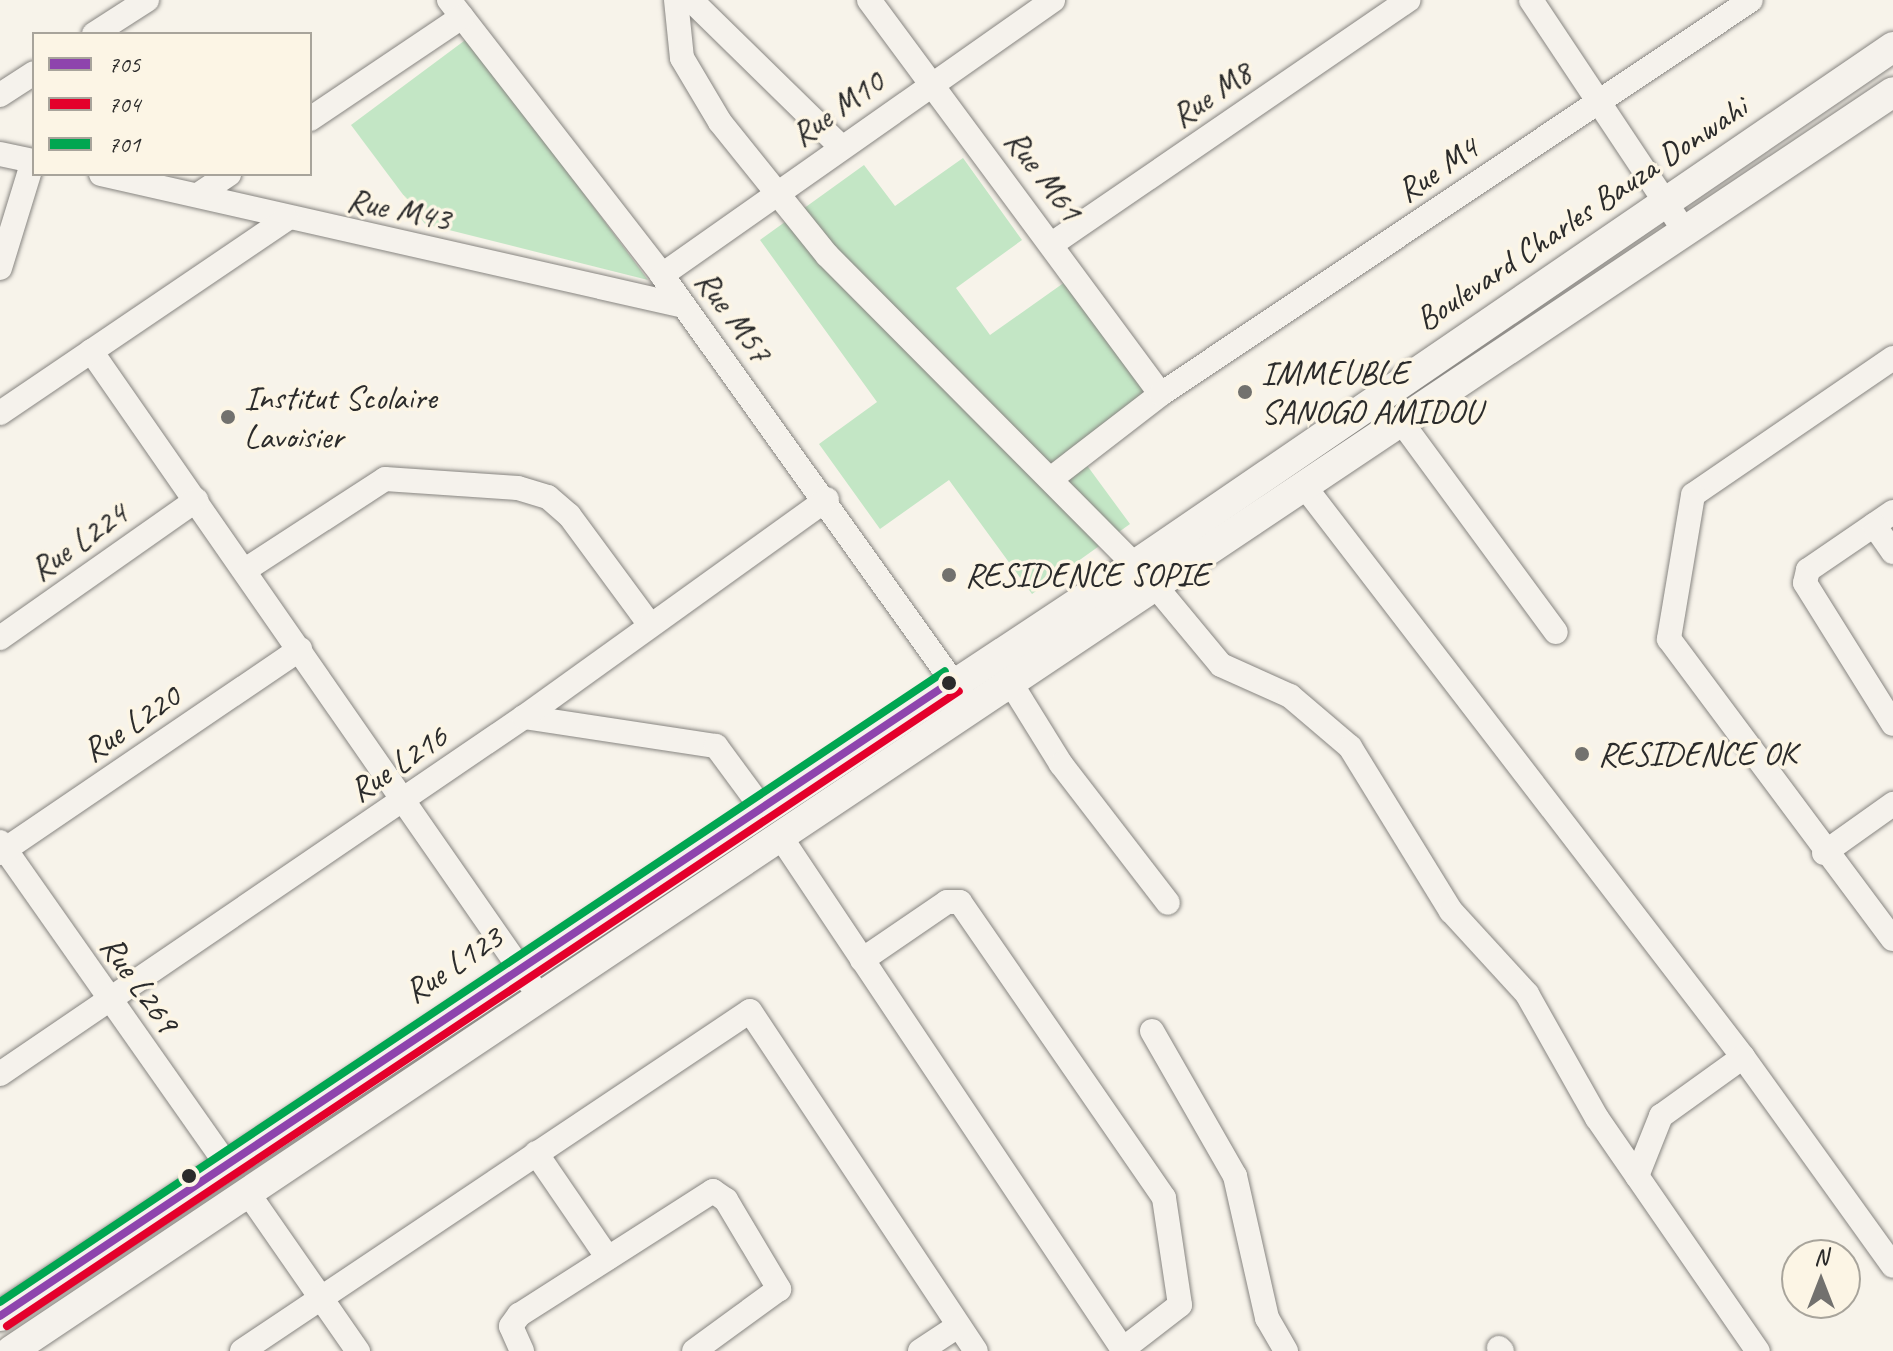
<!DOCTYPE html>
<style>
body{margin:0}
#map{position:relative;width:1893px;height:1351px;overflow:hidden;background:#f7f3ea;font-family:Caveat,sans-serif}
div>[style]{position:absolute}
.green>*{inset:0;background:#c3e6c5}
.roads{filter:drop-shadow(0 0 2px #878581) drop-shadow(0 0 2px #878581)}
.minor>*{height:24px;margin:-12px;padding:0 12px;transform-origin:12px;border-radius:12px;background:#f5f2ec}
.major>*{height:30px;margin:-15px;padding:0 15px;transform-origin:15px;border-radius:15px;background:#f5f2ec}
.bus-1>*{height:8px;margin:-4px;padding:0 4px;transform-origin:4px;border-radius:4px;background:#8e44ad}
.bus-2>*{height:8px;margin:-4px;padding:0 4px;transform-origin:4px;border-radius:4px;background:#e4002b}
.bus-3>*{height:8px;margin:-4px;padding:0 4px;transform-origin:4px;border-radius:4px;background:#00a651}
.dots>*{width:22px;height:22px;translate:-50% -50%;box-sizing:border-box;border:4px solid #fcf5e5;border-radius:50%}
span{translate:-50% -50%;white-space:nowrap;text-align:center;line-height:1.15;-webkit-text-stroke:7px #fcf5e5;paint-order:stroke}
.street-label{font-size:34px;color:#2b2b2b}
.poi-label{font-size:34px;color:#2b2b2b}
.left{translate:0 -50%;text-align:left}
.legend{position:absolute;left:32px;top:32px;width:280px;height:144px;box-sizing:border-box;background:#fcf5e5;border:2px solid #a8a49b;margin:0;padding:10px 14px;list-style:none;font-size:24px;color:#2b2b2b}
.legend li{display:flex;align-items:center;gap:16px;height:40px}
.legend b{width:40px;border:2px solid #a8a49b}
.north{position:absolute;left:1781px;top:1239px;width:80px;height:80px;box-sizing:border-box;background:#fcf5e5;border:2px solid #a8a49b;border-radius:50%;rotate:0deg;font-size:22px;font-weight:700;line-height:32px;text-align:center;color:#2b2b2b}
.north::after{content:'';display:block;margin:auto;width:28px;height:36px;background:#72716e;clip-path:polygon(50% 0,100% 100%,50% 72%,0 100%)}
</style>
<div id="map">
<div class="green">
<div style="clip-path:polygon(468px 38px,648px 280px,425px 224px,351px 125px)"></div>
<div style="clip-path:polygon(963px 158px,1022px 240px,956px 288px,990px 335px,1065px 282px,1156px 407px,1083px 460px,1130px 524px,1032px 594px,949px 480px,880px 529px,819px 444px,877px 402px,760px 240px,864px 165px,895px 206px)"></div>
</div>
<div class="roads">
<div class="minor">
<div style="left:449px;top:0;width:348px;rotate:52.2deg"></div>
<div style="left:662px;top:275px;width:518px;rotate:54.44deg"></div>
<div style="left:676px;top:0;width:58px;rotate:84.1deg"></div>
<div style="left:682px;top:58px;width:74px;rotate:59.3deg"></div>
<div style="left:720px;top:122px;width:171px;rotate:51.2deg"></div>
<div style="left:827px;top:255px;width:437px;rotate:45.2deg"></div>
<div style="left:691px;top:0;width:210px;rotate:44.4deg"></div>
<div style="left:869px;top:0;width:490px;rotate:53.5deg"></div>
<div style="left:1531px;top:0;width:280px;rotate:56.4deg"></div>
<div style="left:94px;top:34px;width:63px;rotate:-32.7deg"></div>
<div style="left:0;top:95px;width:40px;rotate:-32.9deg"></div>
<div style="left:310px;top:119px;width:183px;rotate:-33.9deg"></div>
<div style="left:0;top:154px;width:35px;rotate:12deg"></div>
<div style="left:101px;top:174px;width:598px;rotate:12.76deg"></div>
<div style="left:201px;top:193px;width:34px;rotate:-34deg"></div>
<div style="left:1052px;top:244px;width:432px;rotate:-34.4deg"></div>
<div style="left:0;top:268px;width:112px;rotate:-72.9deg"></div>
<div style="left:662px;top:275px;width:478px;rotate:-35.1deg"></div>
<div style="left:91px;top:351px;width:770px;rotate:55.22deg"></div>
<div style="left:1893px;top:358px;width:242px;rotate:145.6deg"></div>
<div style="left:1693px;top:495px;width:146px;rotate:99.5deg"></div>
<div style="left:1669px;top:639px;width:374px;rotate:53.3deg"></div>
<div style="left:0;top:413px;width:346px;rotate:-34.1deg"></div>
<div style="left:1400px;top:420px;width:263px;rotate:53.7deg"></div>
<div style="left:1052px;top:478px;width:138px;rotate:-37.6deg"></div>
<div style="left:1161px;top:394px;width:709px;rotate:-33.73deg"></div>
<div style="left:1305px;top:487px;width:719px;rotate:52.46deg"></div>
<div style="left:1743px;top:1057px;width:257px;rotate:54.3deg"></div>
<div style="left:1893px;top:512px;width:103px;rotate:145.7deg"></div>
<div style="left:1808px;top:570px;width:13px;rotate:103deg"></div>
<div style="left:1805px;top:583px;width:166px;rotate:58deg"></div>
<div style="left:1874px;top:525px;width:33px;rotate:55deg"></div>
<div style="left:245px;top:570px;width:167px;rotate:-33deg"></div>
<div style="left:385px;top:479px;width:133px;rotate:3.9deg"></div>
<div style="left:518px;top:488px;width:31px;rotate:17deg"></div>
<div style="left:548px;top:497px;width:28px;rotate:41deg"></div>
<div style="left:569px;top:515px;width:133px;rotate:53.6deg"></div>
<div style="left:1157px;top:588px;width:100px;rotate:50.3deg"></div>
<div style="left:1221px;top:665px;width:76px;rotate:24.2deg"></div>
<div style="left:1290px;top:696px;width:79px;rotate:40.4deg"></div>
<div style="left:1350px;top:747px;width:193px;rotate:58.4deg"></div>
<div style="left:1451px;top:911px;width:113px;rotate:47.5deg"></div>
<div style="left:1527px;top:994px;width:142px;rotate:60.6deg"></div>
<div style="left:1597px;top:1118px;width:283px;rotate:55.4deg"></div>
<div style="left:0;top:638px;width:240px;rotate:-35.1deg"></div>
<div style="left:1012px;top:685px;width:93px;rotate:58.2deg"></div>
<div style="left:1061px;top:764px;width:175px;rotate:52.4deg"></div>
<div style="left:524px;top:717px;width:194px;rotate:8.6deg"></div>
<div style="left:716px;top:746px;width:76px;rotate:53.6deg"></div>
<div style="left:782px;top:839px;width:616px;rotate:56.26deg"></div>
<div style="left:0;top:842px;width:393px;rotate:54.9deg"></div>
<div style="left:0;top:853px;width:363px;rotate:-34.2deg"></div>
<div style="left:1824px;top:853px;width:85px;rotate:-35.4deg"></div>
<div style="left:862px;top:960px;width:103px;rotate:-34.3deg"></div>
<div style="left:947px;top:902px;width:13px"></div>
<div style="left:960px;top:902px;width:359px;rotate:55.4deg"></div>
<div style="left:1164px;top:1198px;width:108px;rotate:81.5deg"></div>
<div style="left:1180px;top:1305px;width:72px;rotate:142.3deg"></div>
<div style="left:1152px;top:1031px;width:167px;rotate:60.2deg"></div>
<div style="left:1235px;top:1176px;width:146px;rotate:77.3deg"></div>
<div style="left:1267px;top:1318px;width:38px;rotate:60deg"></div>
<div style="left:0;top:1074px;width:634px;rotate:-34.27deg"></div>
<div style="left:524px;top:717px;width:373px;rotate:-35.7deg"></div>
<div style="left:536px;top:1153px;width:127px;rotate:55.6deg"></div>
<div style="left:1637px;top:1176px;width:65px;rotate:-68.2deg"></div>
<div style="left:1661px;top:1116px;width:101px;rotate:-35.7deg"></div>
<div style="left:248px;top:1193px;width:193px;rotate:55.2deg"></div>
<div style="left:1499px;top:1348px;width:4px;rotate:45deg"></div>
<div style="left:242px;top:1351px;width:611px;rotate:-33.79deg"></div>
<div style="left:750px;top:1011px;width:408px;rotate:56.4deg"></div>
<div style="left:522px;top:1351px;width:27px;rotate:-114deg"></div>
<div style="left:511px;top:1326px;width:14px;rotate:-54deg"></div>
<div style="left:519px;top:1315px;width:230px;rotate:-32.6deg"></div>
<div style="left:713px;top:1191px;width:16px;rotate:35deg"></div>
<div style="left:726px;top:1200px;width:104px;rotate:59.2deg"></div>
<div style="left:779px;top:1289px;width:105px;rotate:143.9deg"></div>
<div style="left:920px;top:1351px;width:45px;rotate:-33.3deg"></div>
</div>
<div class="major">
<div style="left:0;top:1316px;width:1361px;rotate:-33.49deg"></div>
<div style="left:1135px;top:565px;width:918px;rotate:-34.35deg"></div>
<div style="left:11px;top:1351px;width:2264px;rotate:-33.78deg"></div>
</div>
</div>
<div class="bus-1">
<div style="left:0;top:1316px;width:1144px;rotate:-33.7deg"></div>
</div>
<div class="bus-2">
<div style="left:7px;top:1326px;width:1144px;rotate:-33.7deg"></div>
</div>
<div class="bus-3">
<div style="left:0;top:1302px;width:1136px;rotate:-33.73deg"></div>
</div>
<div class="dots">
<div style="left:1245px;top:392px;background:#72716e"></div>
<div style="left:228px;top:417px;background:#72716e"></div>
<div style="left:949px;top:575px;background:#72716e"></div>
<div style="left:949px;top:683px;background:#2b2b2b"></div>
<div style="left:1582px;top:754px;background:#72716e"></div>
<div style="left:189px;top:1176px;background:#2b2b2b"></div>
</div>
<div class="street-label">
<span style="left:1211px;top:94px;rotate:-34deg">Rue M8</span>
<span style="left:837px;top:108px;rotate:-35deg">Rue M10</span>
<span style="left:1437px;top:169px;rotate:-34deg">Rue M4</span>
<span style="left:1044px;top:175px;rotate:53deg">Rue M61</span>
<span style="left:399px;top:209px;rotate:12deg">Rue M43</span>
<span style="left:1581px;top:213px;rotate:-34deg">Boulevard Charles Bauza Donwahi</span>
<span style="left:734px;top:316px;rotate:54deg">Rue M57</span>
<span style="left:78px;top:541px;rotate:-35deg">Rue L224</span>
<span style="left:131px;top:723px;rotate:-34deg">Rue L220</span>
<span style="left:398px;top:763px;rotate:-34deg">Rue L216</span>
<span style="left:453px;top:964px;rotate:-34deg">Rue L123</span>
<span style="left:140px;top:984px;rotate:55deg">Rue L269</span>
</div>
<div class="poi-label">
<span class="left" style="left:1261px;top:392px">IMMEUBLE<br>SANOGO AMIDOU</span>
<span class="left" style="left:244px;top:417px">Institut Scolaire<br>Lavoisier</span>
<span class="left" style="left:965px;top:575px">RESIDENCE SOPIE</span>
<span class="left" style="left:1598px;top:754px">RESIDENCE OK</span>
</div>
<ul class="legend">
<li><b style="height:10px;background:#8e44ad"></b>705</li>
<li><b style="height:10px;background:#e4002b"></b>704</li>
<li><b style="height:10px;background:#00a651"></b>701</li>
</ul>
<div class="north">N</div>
</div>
